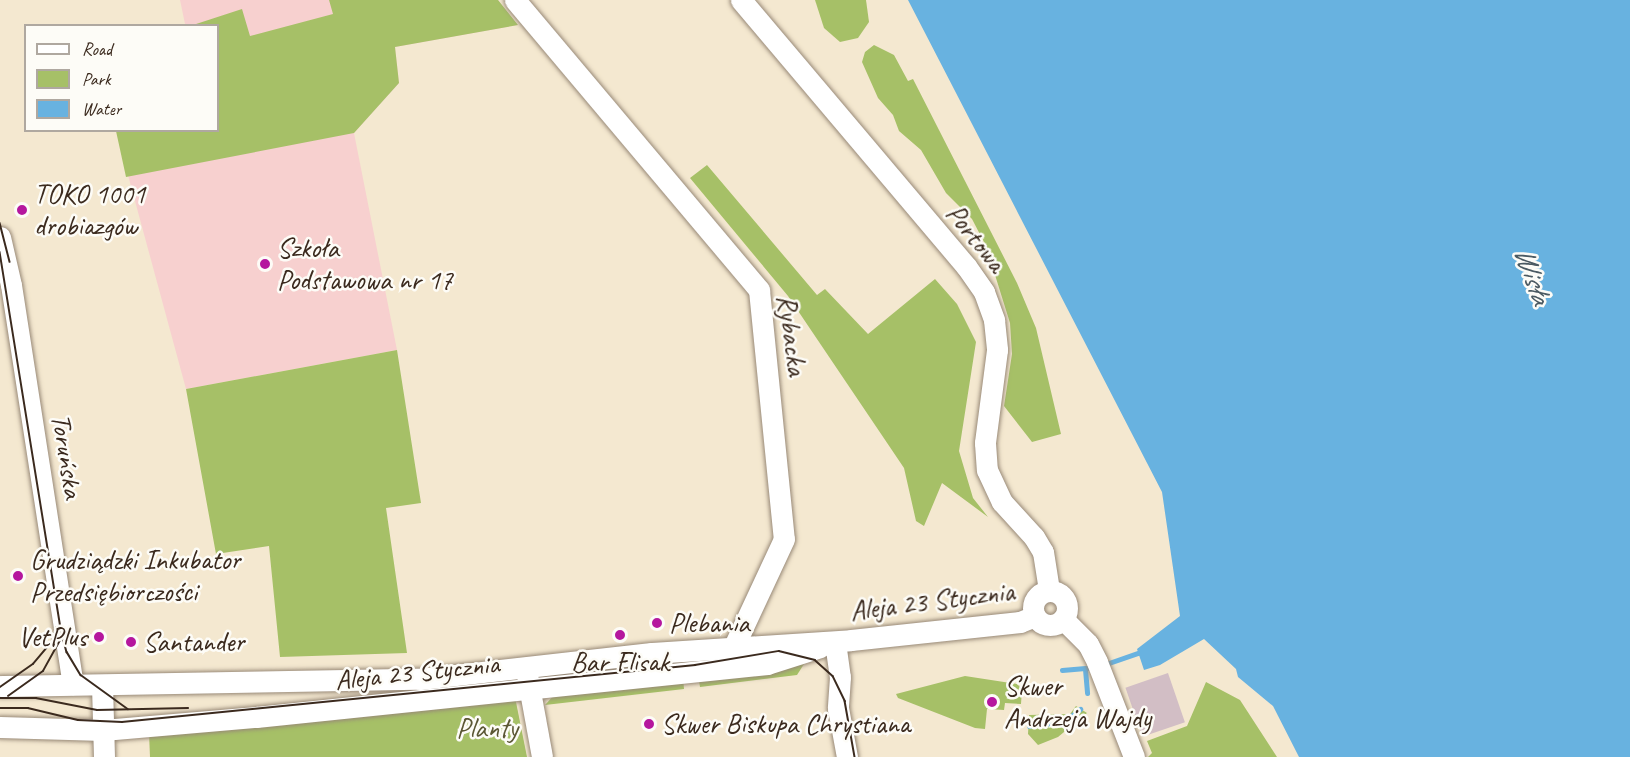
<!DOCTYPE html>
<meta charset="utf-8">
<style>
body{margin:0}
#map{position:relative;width:1630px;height:757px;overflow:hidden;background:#f4e8d0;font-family:Caveat,sans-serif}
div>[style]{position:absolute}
.built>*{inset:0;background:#f7d0cf}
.industrial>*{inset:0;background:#d2bec5;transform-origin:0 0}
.green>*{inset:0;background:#a6c067}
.water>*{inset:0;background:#68b2e0}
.stream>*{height:5px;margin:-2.5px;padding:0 2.5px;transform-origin:2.5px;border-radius:2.5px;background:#68b2e0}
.roads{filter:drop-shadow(0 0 2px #988977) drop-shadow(0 0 2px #988977)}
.minor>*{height:21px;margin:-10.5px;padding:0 10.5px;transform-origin:10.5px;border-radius:10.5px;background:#fff}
.minor>.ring{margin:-10.5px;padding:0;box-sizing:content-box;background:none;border:21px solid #fff;border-radius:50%}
.tram>*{height:1.5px;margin:-0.75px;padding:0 0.75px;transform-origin:0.75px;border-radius:0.75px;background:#3b2a1e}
.dots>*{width:16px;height:16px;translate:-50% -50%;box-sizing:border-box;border:3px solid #fdfcf7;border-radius:50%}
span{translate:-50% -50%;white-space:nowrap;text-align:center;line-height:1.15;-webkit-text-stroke:5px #fdfcf7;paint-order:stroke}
.poi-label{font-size:28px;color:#3b2a1e}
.left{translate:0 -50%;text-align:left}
.right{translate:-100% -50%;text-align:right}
.street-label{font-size:28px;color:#3b2a1e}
.park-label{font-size:28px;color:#5b5734}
.water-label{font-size:30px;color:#4b5a62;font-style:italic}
.legend{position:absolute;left:24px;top:24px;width:195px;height:108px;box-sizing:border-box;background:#fdfcf7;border:2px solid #afa8a0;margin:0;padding:8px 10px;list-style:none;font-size:18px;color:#3b2a1e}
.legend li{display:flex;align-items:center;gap:12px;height:30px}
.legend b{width:30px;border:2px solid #afa8a0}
</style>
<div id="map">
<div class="built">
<div style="clip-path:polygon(180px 0,498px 0,518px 25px,395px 47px,399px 83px,354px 133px,397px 350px,186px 389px,116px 131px,218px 130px,218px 26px,179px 25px,185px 24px)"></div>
</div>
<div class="industrial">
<div style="left:1168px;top:673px;width:52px;height:45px;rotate:71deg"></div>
</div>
<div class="green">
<div style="clip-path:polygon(329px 0,498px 0,518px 25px,395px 47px,399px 83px,354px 133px,126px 177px,116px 131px,218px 130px,218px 26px,193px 25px,242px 9px,250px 36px,333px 14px)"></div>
<div style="clip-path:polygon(815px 0,866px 0,869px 22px,858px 38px,840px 42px,824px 28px)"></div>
<div style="clip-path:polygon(874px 45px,894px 55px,908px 81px,913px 79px,1017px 283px,1036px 328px,1061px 434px,1032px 442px,1004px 406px,1012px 354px,1010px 323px,986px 246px,972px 219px,946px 193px,921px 150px,899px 131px,893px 115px,878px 98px,862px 62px,865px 52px)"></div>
<div style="clip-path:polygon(707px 165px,817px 295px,825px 289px,868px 334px,935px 279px,957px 304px,976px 342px,959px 451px,973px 498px,988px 517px,942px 483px,924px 526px,916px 521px,904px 468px,788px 296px,690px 178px)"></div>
<div style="clip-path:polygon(397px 350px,421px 503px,386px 508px,407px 653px,280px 657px,269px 546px,216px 554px,186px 389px)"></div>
<div style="clip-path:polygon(804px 664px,797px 675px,700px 687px,698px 675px)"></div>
<div style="clip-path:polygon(965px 676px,1017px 684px,1022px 689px,1021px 704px,1005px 703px,1004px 710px,987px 709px,985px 729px,975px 728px,898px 698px,896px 694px)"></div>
<div style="clip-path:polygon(683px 677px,684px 689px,545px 705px,555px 694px)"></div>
<div style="clip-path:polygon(1206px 682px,1240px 700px,1277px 757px,1148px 757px,1152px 753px,1147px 741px,1187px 726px)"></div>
<div style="clip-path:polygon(515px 697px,527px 757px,150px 757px,149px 733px)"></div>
<div style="clip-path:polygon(1076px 706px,1087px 713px,1058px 737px,1038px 745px,1028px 734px,1029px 715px,1070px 714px)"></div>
</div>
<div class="water">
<div style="clip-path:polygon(908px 0,1630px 0,1630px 757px,1299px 757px,1273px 706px,1238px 677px,1236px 669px,1204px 639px,1160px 665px,1144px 670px,1137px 649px,1180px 616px,1162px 492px)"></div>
</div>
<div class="stream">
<div style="left:1103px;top:665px;width:37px;rotate:-19deg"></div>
<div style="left:1085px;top:669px;width:24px;rotate:85deg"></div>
<div style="left:1062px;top:670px;width:32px;rotate:-5deg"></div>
<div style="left:1029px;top:726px;width:35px;rotate:-7deg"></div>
<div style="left:1064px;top:722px;width:21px;rotate:-39deg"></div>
</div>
<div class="roads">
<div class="minor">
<div style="left:515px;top:0;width:379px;rotate:49.9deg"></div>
<div style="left:759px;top:290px;width:250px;rotate:84.3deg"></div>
<div style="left:784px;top:539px;width:118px;rotate:115deg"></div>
<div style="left:741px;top:0;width:348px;rotate:49.8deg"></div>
<div style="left:966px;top:266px;width:32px;rotate:55deg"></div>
<div style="left:984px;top:292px;width:30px;rotate:70deg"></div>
<div style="left:994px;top:320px;width:30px;rotate:84deg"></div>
<div style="left:997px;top:350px;width:94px;rotate:97.4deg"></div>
<div style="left:985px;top:443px;width:27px;rotate:86deg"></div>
<div style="left:987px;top:470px;width:35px;rotate:65deg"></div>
<div style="left:1002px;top:502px;width:47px;rotate:47.6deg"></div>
<div style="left:1034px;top:537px;width:17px;rotate:59deg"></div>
<div style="left:1043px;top:552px;width:39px;rotate:81deg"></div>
<div style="left:0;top:237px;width:49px;rotate:77.1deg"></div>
<div style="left:11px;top:285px;width:404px;rotate:81.2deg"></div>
<div class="ring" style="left:1033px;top:591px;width:13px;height:13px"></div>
<div style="left:1063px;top:619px;width:35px;rotate:45deg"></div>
<div style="left:1088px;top:644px;width:20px;rotate:63deg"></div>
<div style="left:1097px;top:662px;width:102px;rotate:68.7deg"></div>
<div style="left:835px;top:642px;width:35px;rotate:82deg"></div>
<div style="left:840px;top:677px;width:31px;rotate:94deg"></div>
<div style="left:838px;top:708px;width:50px;rotate:79.6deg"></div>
<div style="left:527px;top:675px;width:83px;rotate:79.6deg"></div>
<div style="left:102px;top:685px;width:72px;rotate:88.4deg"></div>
<div style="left:0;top:686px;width:420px;rotate:-1deg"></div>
<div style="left:420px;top:679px;width:233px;rotate:-6.4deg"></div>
<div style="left:652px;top:653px;width:199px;rotate:-3.7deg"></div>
<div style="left:851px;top:640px;width:170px;rotate:-6.1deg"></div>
<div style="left:1020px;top:622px;width:16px;rotate:-22deg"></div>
<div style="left:0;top:727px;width:103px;rotate:1.7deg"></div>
<div style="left:103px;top:730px;width:154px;rotate:-4.9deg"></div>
<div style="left:256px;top:717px;width:514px;rotate:-5.92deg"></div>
<div style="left:767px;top:664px;width:56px;rotate:-17.8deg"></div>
</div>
</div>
<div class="tram">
<div style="left:0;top:223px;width:40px;rotate:75.6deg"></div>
<div style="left:0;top:252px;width:383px;rotate:80.8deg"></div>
<div style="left:61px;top:630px;width:23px;rotate:75deg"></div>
<div style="left:67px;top:652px;width:27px;rotate:59deg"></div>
<div style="left:81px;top:675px;width:58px;rotate:35.9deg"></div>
<div style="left:0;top:687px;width:40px;rotate:-34.9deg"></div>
<div style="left:33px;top:664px;width:30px;rotate:-50deg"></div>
<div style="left:52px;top:641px;width:14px;rotate:-73deg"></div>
<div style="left:8px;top:696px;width:43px;rotate:-35.5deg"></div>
<div style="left:43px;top:671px;width:41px;rotate:-60.9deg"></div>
<div style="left:0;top:698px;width:36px"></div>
<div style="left:36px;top:698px;width:62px;rotate:11.1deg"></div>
<div style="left:97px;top:710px;width:91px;rotate:-1.3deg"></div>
<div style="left:0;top:708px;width:28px"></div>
<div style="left:28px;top:708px;width:51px;rotate:13.5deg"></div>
<div style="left:78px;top:720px;width:44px;rotate:2.6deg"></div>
<div style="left:122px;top:722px;width:576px;rotate:-5.68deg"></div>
<div style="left:695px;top:665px;width:85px;rotate:-9.5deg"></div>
<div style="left:779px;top:651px;width:37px;rotate:14deg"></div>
<div style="left:815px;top:660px;width:24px;rotate:42deg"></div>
<div style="left:833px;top:676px;width:28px;rotate:64deg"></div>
<div style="left:845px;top:701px;width:57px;rotate:79.9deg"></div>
</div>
<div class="dots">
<div style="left:22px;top:210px;background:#b5179e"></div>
<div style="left:265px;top:264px;background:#b5179e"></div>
<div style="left:18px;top:576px;background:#b5179e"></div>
<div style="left:657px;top:623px;background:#b5179e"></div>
<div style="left:620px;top:635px;background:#b5179e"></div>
<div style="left:99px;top:637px;background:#b5179e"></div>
<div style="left:131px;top:642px;background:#b5179e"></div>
<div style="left:992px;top:702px;background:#b5179e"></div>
<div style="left:649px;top:724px;background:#b5179e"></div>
</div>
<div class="poi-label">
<span class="left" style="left:34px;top:210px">TOKO 1001<br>drobiazgów</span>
<span class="left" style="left:277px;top:264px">Szkoła<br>Podstawowa nr 17</span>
<span class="left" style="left:30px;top:576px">Grudziądzki Inkubator<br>Przedsiębiorczości</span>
<span class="left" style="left:669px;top:623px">Plebania</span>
<span class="right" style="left:87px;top:637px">VetPlus</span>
<span class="left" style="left:143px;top:642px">Santander</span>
<span style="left:620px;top:662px">Bar Flisak</span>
<span class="left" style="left:1004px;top:702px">Skwer<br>Andrzeja Wajdy</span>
<span class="left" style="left:661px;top:724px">Skwer Biskupa Chrystiana</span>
</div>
<div class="street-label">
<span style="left:976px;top:238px;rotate:52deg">Portowa</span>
<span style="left:792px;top:335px;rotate:82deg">Rybacka</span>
<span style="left:67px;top:456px;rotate:81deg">Toruńska</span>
<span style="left:932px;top:601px;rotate:-7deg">Aleja 23 Stycznia</span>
<span style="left:417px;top:672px;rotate:-6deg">Aleja 23 Stycznia</span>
</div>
<div class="park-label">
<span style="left:487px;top:728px">Planty</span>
</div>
<div class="water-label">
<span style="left:1533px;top:275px;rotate:71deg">Wisła</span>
</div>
<ul class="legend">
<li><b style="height:8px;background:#fff"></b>Road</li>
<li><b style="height:16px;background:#a6c067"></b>Park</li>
<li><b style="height:16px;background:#68b2e0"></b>Water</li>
</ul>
</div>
